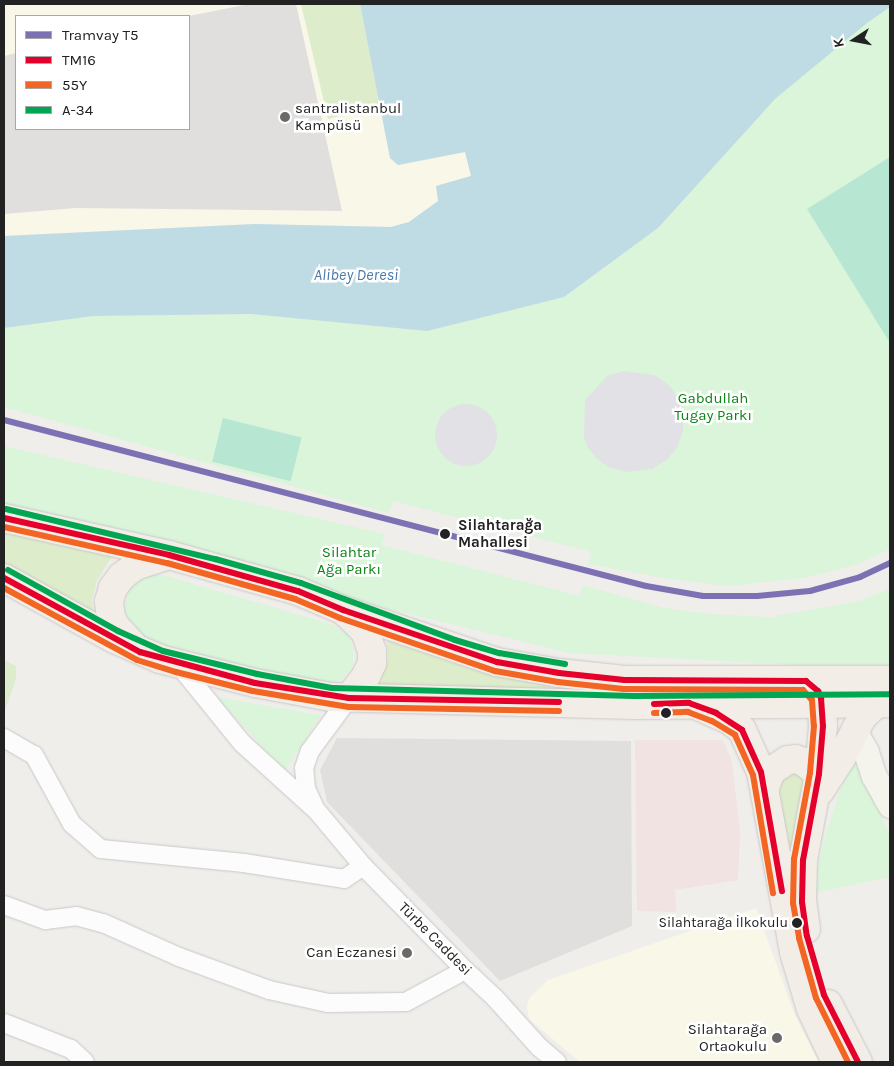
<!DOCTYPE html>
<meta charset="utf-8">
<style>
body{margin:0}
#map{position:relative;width:894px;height:1066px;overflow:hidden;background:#f0eeeb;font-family:Karla,sans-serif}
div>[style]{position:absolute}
.commercial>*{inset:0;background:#f1e3e1}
.education>*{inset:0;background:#f8f7e8}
.grass>*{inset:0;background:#ddeccb}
.park>*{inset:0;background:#daf5da}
.pitch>*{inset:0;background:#b7e6d2;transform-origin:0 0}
.parking>*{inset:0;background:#e0dfde}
.plaza>*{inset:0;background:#e2e1e5}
.round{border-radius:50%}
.water>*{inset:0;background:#bfdbe3}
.roads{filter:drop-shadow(0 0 1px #c9c8c7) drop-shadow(0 0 1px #c9c8c7)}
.minor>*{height:18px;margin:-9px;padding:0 9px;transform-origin:9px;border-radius:9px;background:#fdfcfc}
.secondary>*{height:25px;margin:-12.5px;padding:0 12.5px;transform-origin:12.5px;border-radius:12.5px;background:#f4f4ed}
.primary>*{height:28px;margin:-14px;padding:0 14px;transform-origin:14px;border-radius:14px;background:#f3ede7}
.bus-1>*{height:6px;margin:-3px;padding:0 3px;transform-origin:3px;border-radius:3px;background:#e4002b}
.bus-2>*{height:6px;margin:-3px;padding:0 3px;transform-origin:3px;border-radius:3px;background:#f26522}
.bus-3>*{height:6px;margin:-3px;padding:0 3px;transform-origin:3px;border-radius:3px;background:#00a651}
.tram-1>*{height:6px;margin:-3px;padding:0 3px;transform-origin:3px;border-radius:3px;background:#7c72b3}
.dots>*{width:14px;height:14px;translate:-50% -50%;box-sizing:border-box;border:2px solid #fff;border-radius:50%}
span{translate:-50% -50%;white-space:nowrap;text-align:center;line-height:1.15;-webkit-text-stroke:5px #fff;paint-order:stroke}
.bus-label{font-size:14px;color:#222}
.right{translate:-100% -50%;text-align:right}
.poi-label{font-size:15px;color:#222}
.left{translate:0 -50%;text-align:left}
.park-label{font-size:15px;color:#0c8416}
.stop-label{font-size:15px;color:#222;font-weight:700}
.street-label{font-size:15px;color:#222}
.water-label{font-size:16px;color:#4a7aab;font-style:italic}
.frame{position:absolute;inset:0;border:5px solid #222;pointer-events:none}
.legend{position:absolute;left:15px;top:15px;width:175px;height:115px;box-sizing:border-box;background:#fff;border:1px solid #a7a7a7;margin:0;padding:6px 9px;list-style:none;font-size:15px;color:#222}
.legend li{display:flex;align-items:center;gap:10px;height:25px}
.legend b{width:25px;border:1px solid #a7a7a7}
.north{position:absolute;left:829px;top:15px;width:50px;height:50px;-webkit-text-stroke:4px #fff;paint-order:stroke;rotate:259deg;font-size:14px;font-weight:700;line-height:20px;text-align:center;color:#222}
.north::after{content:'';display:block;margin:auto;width:18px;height:22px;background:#222;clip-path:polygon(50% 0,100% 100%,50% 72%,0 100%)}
</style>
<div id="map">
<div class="commercial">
<div style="clip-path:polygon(635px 740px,723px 740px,732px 762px,740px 832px,738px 880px,675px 890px,676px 912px,637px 911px)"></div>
</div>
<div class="education">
<div style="clip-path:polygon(evenodd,4px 4px,360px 4px,398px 165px,465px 152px,471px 176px,436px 186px,439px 201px,409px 222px,391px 227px,255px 224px,4px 236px,4px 4px,16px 16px,189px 16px,189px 129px,16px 129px,16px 16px)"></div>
<div style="clip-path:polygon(756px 908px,794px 1013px,819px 1062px,580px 1062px,529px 1019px,527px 1005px,530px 997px,548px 980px)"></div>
</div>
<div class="grass">
<div style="clip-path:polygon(301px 4px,360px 4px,380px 106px,328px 119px)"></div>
<div style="clip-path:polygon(4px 530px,114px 554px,97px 580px,92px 599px,93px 613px,4px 567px)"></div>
<div style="clip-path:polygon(387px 636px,465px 667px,550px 683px,550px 692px,378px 687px,388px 660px)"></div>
<div style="clip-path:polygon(4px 660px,16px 666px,16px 679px,4px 713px)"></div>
<div style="clip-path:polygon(795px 772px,804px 777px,805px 788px,793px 871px,780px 832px,777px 780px)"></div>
</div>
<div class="park">
<div style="clip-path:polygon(890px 7px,890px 549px,859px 564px,804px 578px,727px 586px,670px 579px,588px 564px,591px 552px,393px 501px,389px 513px,4px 407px,4px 328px,93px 316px,251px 314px,427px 331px,564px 297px,658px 228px,775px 99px,867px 23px)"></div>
<div style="clip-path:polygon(4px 446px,385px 534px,382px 545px,580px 596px,583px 585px,664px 608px,711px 614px,771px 617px,859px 601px,890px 589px,890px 670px,569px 653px,389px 609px,237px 563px,4px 507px)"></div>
<div style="clip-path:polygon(151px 574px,167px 576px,330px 624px,348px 634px,353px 649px,353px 666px,341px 680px,326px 685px,140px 643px,128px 628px,125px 610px,128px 591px,141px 576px)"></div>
<div style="clip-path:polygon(216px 697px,321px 715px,285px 771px)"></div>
<div style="clip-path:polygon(854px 760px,858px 760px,890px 836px,890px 877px,814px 893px,816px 873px,827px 830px,839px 793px)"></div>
</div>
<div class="pitch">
<div style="clip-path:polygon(890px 157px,890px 343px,807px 209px)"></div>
<div style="left:223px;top:418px;width:81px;height:45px;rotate:14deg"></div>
</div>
<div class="parking">
<div style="clip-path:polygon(249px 4px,296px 4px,342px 211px,76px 208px,4px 214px,4px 56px,16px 53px,16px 129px,189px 129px,189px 16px)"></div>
<div style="clip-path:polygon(337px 738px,631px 741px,632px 926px,500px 981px,327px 802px,320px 770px)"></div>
</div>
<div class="plaza">
<div style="clip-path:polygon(623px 371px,655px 375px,669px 385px,679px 399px,684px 415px,683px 432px,677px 447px,667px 460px,652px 469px,626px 472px,608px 467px,596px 458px,587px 446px,582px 432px,584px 437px,585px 400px,607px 376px)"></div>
<div class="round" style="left:435px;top:404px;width:62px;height:62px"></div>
</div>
<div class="water">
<div style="clip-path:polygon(360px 4px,890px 4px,890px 7px,867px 23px,775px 99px,658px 228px,564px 297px,427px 331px,251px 314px,93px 316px,4px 328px,4px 236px,255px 224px,391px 227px,409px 222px,438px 201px,436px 186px,471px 176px,465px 152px,398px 165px,390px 158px)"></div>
</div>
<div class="roads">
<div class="minor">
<div style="left:178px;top:664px;width:102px;rotate:51deg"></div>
<div style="left:242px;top:743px;width:101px;rotate:42.2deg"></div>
<div style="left:317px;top:811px;width:72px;rotate:50.1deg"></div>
<div style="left:363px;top:866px;width:146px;rotate:45.6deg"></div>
<div style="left:465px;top:970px;width:41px;rotate:43deg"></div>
<div style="left:495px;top:998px;width:66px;rotate:48.1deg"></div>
<div style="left:539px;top:1047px;width:23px;rotate:40deg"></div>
<div style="left:4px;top:738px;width:34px;rotate:30deg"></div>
<div style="left:34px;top:755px;width:79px;rotate:61.2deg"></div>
<div style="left:72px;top:824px;width:38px;rotate:41deg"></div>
<div style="left:101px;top:849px;width:144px;rotate:5.6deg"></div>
<div style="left:244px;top:863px;width:101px;rotate:9.1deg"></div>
<div style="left:344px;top:879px;width:23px;rotate:-34deg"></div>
<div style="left:314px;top:806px;width:19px;rotate:-115deg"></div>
<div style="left:306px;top:789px;width:21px;rotate:-95deg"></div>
<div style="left:304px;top:768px;width:18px;rotate:-71deg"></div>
<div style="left:310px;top:751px;width:66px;rotate:-53.7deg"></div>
<div style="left:4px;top:905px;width:44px;rotate:20.1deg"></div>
<div style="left:45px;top:920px;width:31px;rotate:-7deg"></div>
<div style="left:76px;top:916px;width:28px;rotate:15deg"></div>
<div style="left:103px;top:923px;width:83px;rotate:24.1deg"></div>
<div style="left:179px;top:957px;width:96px;rotate:20.1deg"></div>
<div style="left:269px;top:990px;width:60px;rotate:12.4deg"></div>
<div style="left:328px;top:1003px;width:78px;rotate:-0.7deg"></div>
<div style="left:406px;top:1002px;width:67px;rotate:-28.5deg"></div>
<div style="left:4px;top:1023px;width:72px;rotate:21.2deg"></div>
<div style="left:71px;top:1049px;width:19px;rotate:43deg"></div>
</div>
<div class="secondary">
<div style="left:854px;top:731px;width:24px;rotate:60deg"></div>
<div style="left:866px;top:752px;width:25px;rotate:72deg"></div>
<div style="left:874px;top:776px;width:33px;rotate:61deg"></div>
</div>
<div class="primary">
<div style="left:4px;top:518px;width:169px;rotate:12.6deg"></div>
<div style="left:169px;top:555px;width:134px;rotate:15.6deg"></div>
<div style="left:298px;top:591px;width:49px;rotate:22.9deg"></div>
<div style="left:343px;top:610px;width:163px;rotate:18.7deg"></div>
<div style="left:497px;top:662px;width:63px;rotate:10.1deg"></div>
<div style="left:559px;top:673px;width:66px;rotate:6.1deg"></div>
<div style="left:625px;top:680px;width:265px"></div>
<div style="left:4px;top:578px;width:126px;rotate:29deg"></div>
<div style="left:114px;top:639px;width:50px;rotate:23.5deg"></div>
<div style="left:160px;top:659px;width:98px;rotate:14.2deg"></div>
<div style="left:255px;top:683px;width:77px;rotate:10.4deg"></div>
<div style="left:331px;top:697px;width:303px;rotate:1.5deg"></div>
<div style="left:634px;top:705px;width:256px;rotate:-0.4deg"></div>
<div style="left:344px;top:611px;width:29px;rotate:44deg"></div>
<div style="left:365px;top:631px;width:21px;rotate:71deg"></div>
<div style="left:372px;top:651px;width:12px;rotate:90deg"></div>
<div style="left:372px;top:663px;width:14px;rotate:115deg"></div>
<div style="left:366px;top:676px;width:28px;rotate:128deg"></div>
<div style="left:132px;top:644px;width:23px;rotate:-133deg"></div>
<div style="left:116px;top:627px;width:10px;rotate:-119deg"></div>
<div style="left:111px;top:618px;width:17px;rotate:-97deg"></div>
<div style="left:109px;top:601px;width:14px;rotate:-73deg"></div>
<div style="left:113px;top:588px;width:14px;rotate:-54deg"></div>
<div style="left:121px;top:577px;width:18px;rotate:-38deg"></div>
<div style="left:135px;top:566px;width:36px;rotate:-18deg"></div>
<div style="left:700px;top:707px;width:34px;rotate:24deg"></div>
<div style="left:731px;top:721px;width:14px;rotate:39deg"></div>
<div style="left:742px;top:730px;width:46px;rotate:65.7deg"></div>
<div style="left:761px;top:772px;width:183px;rotate:79.6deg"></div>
<div style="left:794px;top:952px;width:59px;rotate:73.4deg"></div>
<div style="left:811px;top:1009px;width:59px;rotate:64.7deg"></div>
<div style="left:765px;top:787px;width:17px;rotate:-69deg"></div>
<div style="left:771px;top:771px;width:20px;rotate:-33deg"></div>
<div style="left:788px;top:760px;width:7px;rotate:-8deg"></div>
<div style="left:795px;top:759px;width:9px;rotate:18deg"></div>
<div style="left:804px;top:762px;width:19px;rotate:39deg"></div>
<div style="left:820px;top:791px;width:40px;rotate:-57.1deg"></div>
<div style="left:842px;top:757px;width:45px;rotate:-63.4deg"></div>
<div style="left:862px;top:717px;width:21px;rotate:-43deg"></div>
<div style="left:806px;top:929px;width:27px;rotate:-98deg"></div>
<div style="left:802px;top:902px;width:42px;rotate:-88.6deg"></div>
<div style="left:803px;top:860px;width:87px;rotate:-79.5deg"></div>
<div style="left:819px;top:774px;width:48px;rotate:-85.2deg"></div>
<div style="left:823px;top:726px;width:22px;rotate:-93deg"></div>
<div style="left:822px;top:704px;width:17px;rotate:-115deg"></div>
<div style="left:828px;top:1004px;width:65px;rotate:62.7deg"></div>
</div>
</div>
<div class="bus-1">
<div style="left:4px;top:518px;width:169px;rotate:12.6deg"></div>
<div style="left:169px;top:555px;width:134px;rotate:15.6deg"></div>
<div style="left:298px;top:591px;width:49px;rotate:22.9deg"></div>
<div style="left:343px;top:610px;width:163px;rotate:18.7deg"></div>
<div style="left:497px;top:662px;width:63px;rotate:10.1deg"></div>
<div style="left:559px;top:673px;width:66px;rotate:6.1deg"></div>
<div style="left:625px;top:680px;width:181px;rotate:0.3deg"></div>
<div style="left:806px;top:681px;width:16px;rotate:40deg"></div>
<div style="left:818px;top:691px;width:8px;rotate:67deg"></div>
<div style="left:821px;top:698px;width:28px;rotate:86deg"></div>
<div style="left:823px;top:726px;width:48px;rotate:94.8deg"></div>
<div style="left:819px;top:774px;width:87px;rotate:100.5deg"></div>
<div style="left:803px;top:860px;width:42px;rotate:91.4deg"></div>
<div style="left:802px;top:902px;width:34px;rotate:82deg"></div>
<div style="left:807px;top:936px;width:61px;rotate:73.9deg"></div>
<div style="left:824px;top:995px;width:75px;rotate:63.1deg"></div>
<div style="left:4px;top:578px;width:155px;rotate:28.6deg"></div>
<div style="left:140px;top:652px;width:119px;rotate:15.1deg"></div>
<div style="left:255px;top:683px;width:95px;rotate:9.1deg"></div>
<div style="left:349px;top:698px;width:210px;rotate:1.1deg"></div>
<div style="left:654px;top:704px;width:35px;rotate:-2deg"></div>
<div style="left:689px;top:703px;width:29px;rotate:20deg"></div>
<div style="left:716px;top:713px;width:31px;rotate:33deg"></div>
<div style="left:742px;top:730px;width:46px;rotate:65.7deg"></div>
<div style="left:761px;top:772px;width:121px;rotate:80deg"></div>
</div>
<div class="bus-2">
<div style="left:4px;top:527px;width:167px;rotate:12.5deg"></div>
<div style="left:167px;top:563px;width:133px;rotate:15.7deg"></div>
<div style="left:295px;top:599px;width:49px;rotate:22.9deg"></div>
<div style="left:340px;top:618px;width:164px;rotate:18.9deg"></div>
<div style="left:495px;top:671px;width:64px;rotate:9.9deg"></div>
<div style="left:558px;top:682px;width:66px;rotate:6.1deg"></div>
<div style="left:624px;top:689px;width:179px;rotate:0.3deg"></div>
<div style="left:803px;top:690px;width:13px;rotate:48deg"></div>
<div style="left:812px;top:700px;width:26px;rotate:86deg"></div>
<div style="left:814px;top:726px;width:47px;rotate:94.9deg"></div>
<div style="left:810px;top:773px;width:87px;rotate:100.5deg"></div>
<div style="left:794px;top:859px;width:44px;rotate:91.3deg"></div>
<div style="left:793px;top:903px;width:36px;rotate:80deg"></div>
<div style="left:799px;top:938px;width:62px;rotate:74.2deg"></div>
<div style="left:816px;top:998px;width:72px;rotate:63.4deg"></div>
<div style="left:4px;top:588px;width:151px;rotate:28.4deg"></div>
<div style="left:137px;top:660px;width:41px;rotate:17.1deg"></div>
<div style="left:176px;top:672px;width:79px;rotate:13.9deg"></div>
<div style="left:253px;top:691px;width:97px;rotate:9.5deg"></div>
<div style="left:349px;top:707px;width:210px;rotate:1.1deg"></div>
<div style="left:654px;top:713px;width:34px;rotate:-2deg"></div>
<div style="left:688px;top:712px;width:26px;rotate:21deg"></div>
<div style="left:712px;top:721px;width:27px;rotate:31deg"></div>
<div style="left:735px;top:735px;width:44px;rotate:65.8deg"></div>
<div style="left:753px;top:775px;width:120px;rotate:80.4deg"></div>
</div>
<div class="bus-3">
<div style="left:6px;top:509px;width:215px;rotate:13.5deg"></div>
<div style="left:215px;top:559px;width:89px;rotate:15.6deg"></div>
<div style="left:301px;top:583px;width:164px;rotate:20.3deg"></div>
<div style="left:455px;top:640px;width:46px;rotate:16.5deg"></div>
<div style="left:499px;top:653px;width:67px;rotate:9.5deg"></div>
<div style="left:8px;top:570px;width:126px;rotate:29deg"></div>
<div style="left:118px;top:631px;width:49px;rotate:24deg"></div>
<div style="left:163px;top:651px;width:97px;rotate:13.7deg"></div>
<div style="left:257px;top:674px;width:76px;rotate:10.6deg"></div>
<div style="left:332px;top:688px;width:302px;rotate:1.5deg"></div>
<div style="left:634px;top:696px;width:256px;rotate:-0.4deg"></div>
</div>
<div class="tram-1">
<div style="left:4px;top:420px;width:663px;rotate:14.5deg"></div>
<div style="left:646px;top:586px;width:58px;rotate:10deg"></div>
<div style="left:703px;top:596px;width:54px"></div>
<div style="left:757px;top:596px;width:53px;rotate:-5.4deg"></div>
<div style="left:810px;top:591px;width:52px;rotate:-15.6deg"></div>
<div style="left:860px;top:577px;width:33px;rotate:-25deg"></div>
</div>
<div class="dots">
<div style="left:285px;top:117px;background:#6a6968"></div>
<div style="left:445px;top:534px;background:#222"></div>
<div style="left:666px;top:713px;background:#222"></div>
<div style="left:797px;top:923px;background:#222"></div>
<div style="left:407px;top:953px;background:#6a6968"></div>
<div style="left:777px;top:1038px;background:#6a6968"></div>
</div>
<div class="bus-label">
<span class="right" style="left:788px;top:923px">Silahtarağa İlkokulu</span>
</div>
<div class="poi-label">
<span class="left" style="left:295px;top:117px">santralistanbul<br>Kampüsü</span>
<span class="right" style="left:397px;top:953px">Can Eczanesi</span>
<span class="right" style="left:767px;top:1038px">Silahtarağa<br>Ortaokulu</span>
</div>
<div class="park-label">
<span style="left:713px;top:407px">Gabdullah<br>Tugay Parkı</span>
<span style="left:349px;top:561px">Silahtar<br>Ağa Parkı</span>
</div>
<div class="stop-label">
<span class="left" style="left:458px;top:534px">Silahtarağa<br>Mahallesi</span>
</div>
<div class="street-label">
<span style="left:435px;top:939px;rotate:45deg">Türbe Caddesi</span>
</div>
<div class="water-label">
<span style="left:356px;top:275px">Alibey Deresi</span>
</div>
<div class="frame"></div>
<ul class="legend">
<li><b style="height:6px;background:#7c72b3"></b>Tramvay T5</li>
<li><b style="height:6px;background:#e4002b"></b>TM16</li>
<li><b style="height:6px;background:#f26522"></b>55Y</li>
<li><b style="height:6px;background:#00a651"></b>A-34</li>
</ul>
<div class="north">K</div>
</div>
